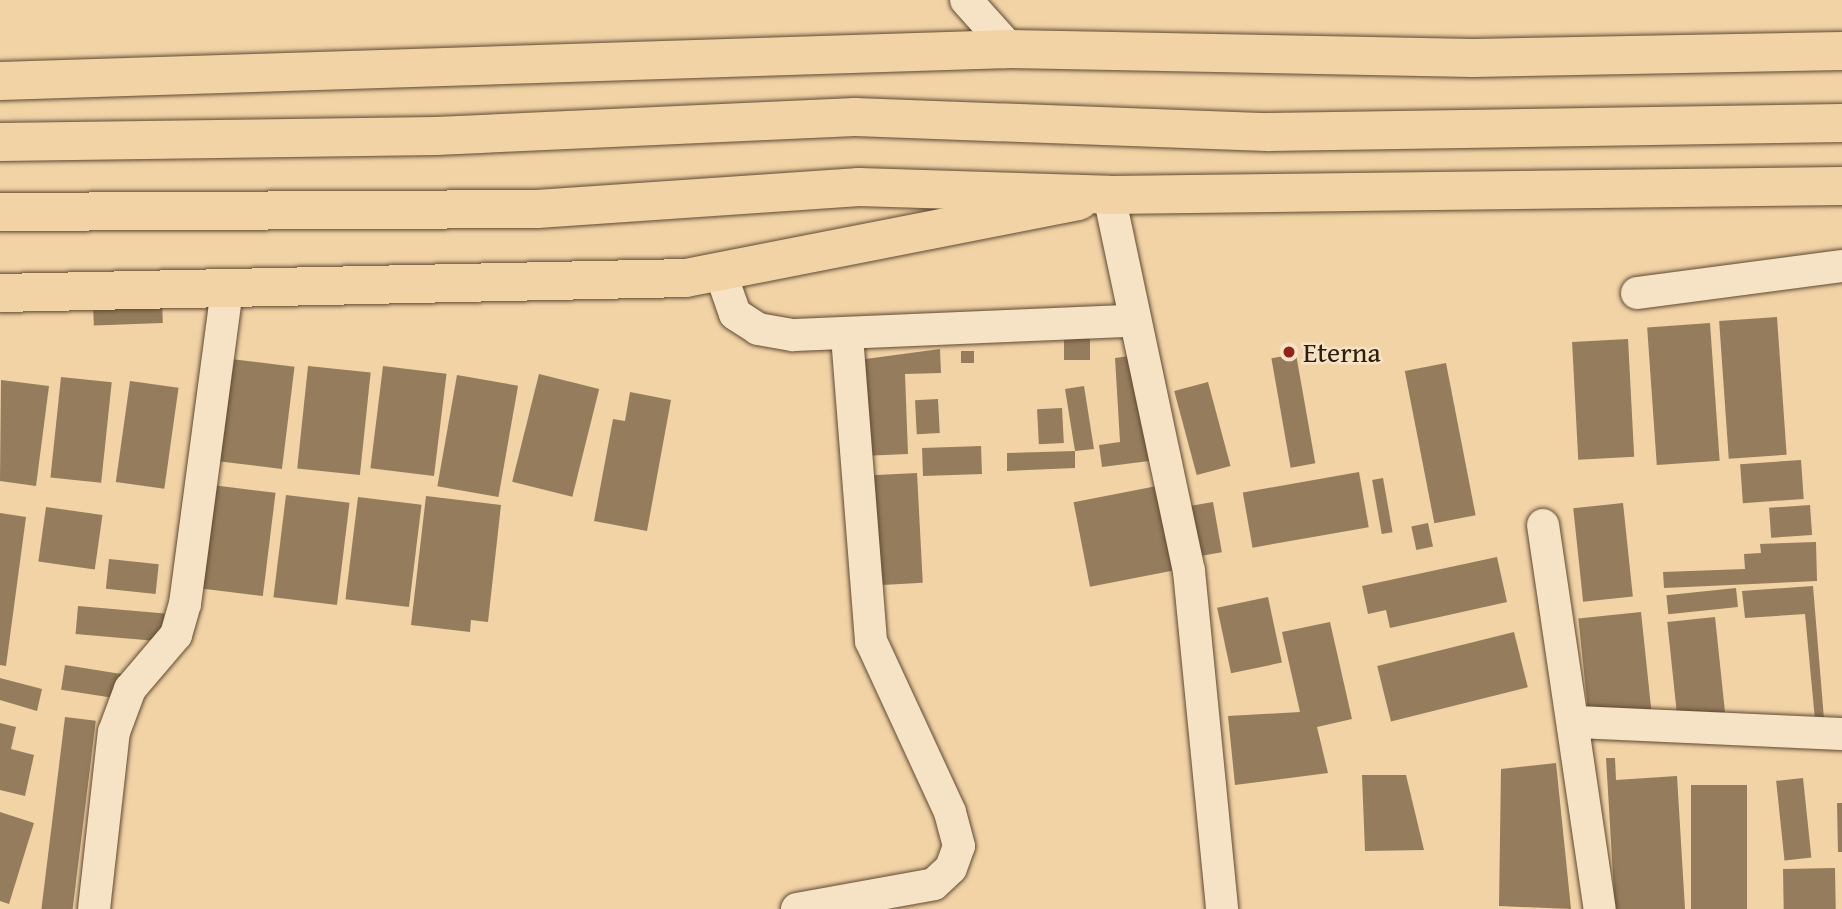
<!DOCTYPE html>
<style>
body{margin:0}
#map{position:relative;width:1842px;height:909px;overflow:hidden;background:#f1d3a6;font-family:"Gentium Book Plus",serif}
div>[style]{position:absolute}
.building>*{inset:0;background:#947c5c;transform-origin:0 0}
.roads{filter:drop-shadow(0 0 2px #604a32) drop-shadow(0 0 2px #604a32)}
.minor>*{height:32px;margin:-16px;padding:0 16px;transform-origin:16px;border-radius:16px;background:#f6e2c5}
.major>*{height:38px;margin:-19px;padding:0 19px;transform-origin:19px;border-radius:19px;background:#f1d3a6}
.highway>*{height:38px;margin:-19px;padding:0 19px;transform-origin:19px;border-radius:19px;background:#f1d3a6}
.dots>*{width:19px;height:19px;translate:-50% -50%;box-sizing:border-box;border:4px solid #f6e2c5;border-radius:50%}
span{translate:-50% -50%;white-space:nowrap;text-align:center;line-height:1.15;-webkit-text-stroke:5px #f6e2c5;paint-order:stroke}
.poi-label{font-size:28px;color:#301d0b}
.left{translate:0 -50%;text-align:left}
</style>
<div id="map">
<div class="building">
<div style="left:162px;top:300px;width:23px;height:69px;rotate:88deg"></div>
<div style="left:1777px;top:317px;width:138px;height:58px;rotate:86deg"></div>
<div style="left:1710px;top:323px;width:138px;height:63px;rotate:86deg"></div>
<div style="left:1064px;top:334px;width:26px;height:26px"></div>
<div style="left:1628px;top:339px;width:118px;height:56px;rotate:87deg"></div>
<div style="clip-path:polygon(940px 349px,941px 373px,905px 374px,908px 454px,861px 456px,858px 360px)"></div>
<div style="left:961px;top:351px;width:13px;height:12px"></div>
<div style="left:1296px;top:354px;width:111px;height:25px;rotate:80deg"></div>
<div style="clip-path:polygon(1130px 356px,1149px 461px,1102px 467px,1099px 445px,1120px 442px,1115px 358px)"></div>
<div style="left:231px;top:359px;width:64px;height:103px;rotate:7deg"></div>
<div style="left:1446px;top:363px;width:155px;height:42px;rotate:79deg"></div>
<div style="left:308px;top:366px;width:63px;height:103px;rotate:6deg"></div>
<div style="left:383px;top:366px;width:64px;height:103px;rotate:7deg"></div>
<div style="left:539px;top:374px;width:62px;height:111px;rotate:14deg"></div>
<div style="left:457px;top:375px;width:62px;height:113px;rotate:10deg"></div>
<div style="left:61px;top:377px;width:51px;height:101px;rotate:6deg"></div>
<div style="clip-path:polygon(1px 380px,49px 386px,36px 486px,0 481px)"></div>
<div style="left:130px;top:381px;width:49px;height:102px;rotate:8deg"></div>
<div style="left:1208px;top:382px;width:87px;height:35px;rotate:75deg"></div>
<div style="clip-path:polygon(1084px 386px,1094px 449px,1075px 451px,1075px 468px,1007px 471px,1007px 453px,1075px 451px,1065px 389px)"></div>
<div style="clip-path:polygon(630px 392px,671px 400px,647px 531px,594px 521px,613px 419px,625px 421px)"></div>
<div style="left:938px;top:399px;width:34px;height:23px;rotate:87deg"></div>
<div style="left:1062px;top:408px;width:35px;height:25px;rotate:87deg"></div>
<div style="left:981px;top:446px;width:28px;height:59px;rotate:88deg"></div>
<div style="left:1801px;top:460px;width:39px;height:61px;rotate:86deg"></div>
<div style="left:1359px;top:472px;width:56px;height:118px;rotate:80deg"></div>
<div style="left:917px;top:473px;width:110px;height:45px;rotate:87deg"></div>
<div style="left:1383px;top:478px;width:55px;height:11px;rotate:80deg"></div>
<div style="left:212px;top:485px;width:64px;height:104px;rotate:7deg"></div>
<div style="left:1157px;top:486px;width:86px;height:85px;rotate:79deg"></div>
<div style="left:286px;top:495px;width:64px;height:103px;rotate:7deg"></div>
<div style="clip-path:polygon(426px 496px,501px 505px,488px 622px,471px 620px,470px 632px,411px 625px)"></div>
<div style="left:358px;top:497px;width:64px;height:103px;rotate:7deg"></div>
<div style="left:1213px;top:502px;width:51px;height:22px;rotate:80deg"></div>
<div style="left:1623px;top:503px;width:94px;height:50px;rotate:84deg"></div>
<div style="left:1810px;top:505px;width:30px;height:41px;rotate:86deg"></div>
<div style="left:46px;top:507px;width:57px;height:55px;rotate:8deg"></div>
<div style="clip-path:polygon(0 513px,26px 517px,6px 666px,0 665px)"></div>
<div style="left:1428px;top:523px;width:24px;height:17px;rotate:78deg"></div>
<div style="clip-path:polygon(1816px 542px,1817px 581px,1664px 588px,1663px 572px,1745px 569px,1744px 554px,1761px 553px,1760px 544px)"></div>
<div style="clip-path:polygon(1497px 557px,1507px 602px,1390px 628px,1386px 610px,1368px 614px,1362px 586px)"></div>
<div style="left:109px;top:559px;width:50px;height:30px;rotate:6deg"></div>
<div style="clip-path:polygon(1813px 586px,1824px 719px,1815px 720px,1805px 614px,1745px 618px,1742px 591px)"></div>
<div style="left:1736px;top:588px;width:19px;height:70px;rotate:84deg"></div>
<div style="left:1268px;top:597px;width:67px;height:52px;rotate:78deg"></div>
<div style="left:78px;top:606px;width:87px;height:28px;rotate:5deg"></div>
<div style="left:1641px;top:612px;width:99px;height:63px;rotate:84deg"></div>
<div style="left:1715px;top:617px;width:96px;height:48px;rotate:84deg"></div>
<div style="clip-path:polygon(1330px 622px,1352px 719px,1317px 727px,1328px 773px,1235px 785px,1228px 716px,1300px 712px,1282px 632px)"></div>
<div style="left:1514px;top:632px;width:57px;height:141px;rotate:76deg"></div>
<div style="left:65px;top:665px;width:60px;height:25px;rotate:9deg"></div>
<div style="clip-path:polygon(0 678px,42px 689px,37px 711px,0 700px)"></div>
<div style="left:65px;top:717px;width:31px;height:194px;rotate:7deg"></div>
<div style="clip-path:polygon(0 723px,16px 727px,11px 749px,34px 755px,25px 796px,0 790px)"></div>
<div style="clip-path:polygon(1606px 758px,1615px 758px,1616px 780px,1677px 776px,1685px 909px,1615px 909px)"></div>
<div style="clip-path:polygon(1556px 763px,1571px 909px,1499px 906px,1501px 769px)"></div>
<div style="clip-path:polygon(1362px 775px,1406px 775px,1424px 850px,1365px 851px)"></div>
<div style="left:1803px;top:778px;width:80px;height:27px;rotate:84deg"></div>
<div style="left:1691px;top:785px;width:56px;height:124px"></div>
<div style="clip-path:polygon(1837px 803px,1842px 803px,1842px 852px,1838px 852px)"></div>
<div style="clip-path:polygon(0 812px,34px 823px,9px 904px,0 901px)"></div>
<div style="left:1835px;top:868px;width:41px;height:52px;rotate:89deg"></div>
</div>
<div class="roads">
<div class="minor">
<div style="left:966px;top:0;width:66px;rotate:48.1deg"></div>
<div style="left:1109px;top:195px;width:384px;rotate:78deg"></div>
<div style="left:1189px;top:571px;width:340px;rotate:84.4deg"></div>
<div style="left:721px;top:274px;width:42px;rotate:70.7deg"></div>
<div style="left:735px;top:314px;width:27px;rotate:33deg"></div>
<div style="left:758px;top:329px;width:36px;rotate:10deg"></div>
<div style="left:793px;top:335px;width:340px;rotate:-2.4deg"></div>
<div style="left:1637px;top:293px;width:207px;rotate:-7.5deg"></div>
<div style="left:1543px;top:525px;width:388px;rotate:81.6deg"></div>
<div style="left:1577px;top:722px;width:265px;rotate:2.6deg"></div>
<div style="left:94px;top:909px;width:178px;rotate:-83.6deg"></div>
<div style="left:114px;top:732px;width:46px;rotate:-69.6deg"></div>
<div style="left:130px;top:689px;width:71px;rotate:-49.6deg"></div>
<div style="left:176px;top:635px;width:32px;rotate:-74deg"></div>
<div style="left:185px;top:604px;width:318px;rotate:-82.4deg"></div>
<div style="left:797px;top:909px;width:139px;rotate:-10.3deg"></div>
<div style="left:934px;top:884px;width:23px;rotate:-43deg"></div>
<div style="left:951px;top:868px;width:23px;rotate:-70deg"></div>
<div style="left:959px;top:846px;width:35px;rotate:-105deg"></div>
<div style="left:950px;top:812px;width:188px;rotate:-114.8deg"></div>
<div style="left:871px;top:641px;width:305px;rotate:-94.5deg"></div>
</div>
<div class="major">
<div style="left:0;top:81px;width:1011px;rotate:-1.81deg"></div>
<div style="left:1010px;top:49px;width:463px;rotate:1.1deg"></div>
<div style="left:1473px;top:58px;width:369px;rotate:-1.1deg"></div>
<div style="left:0;top:293px;width:686px;rotate:-1.25deg"></div>
<div style="left:686px;top:278px;width:400px;rotate:-11.1deg"></div>
</div>
<div class="highway">
<div style="left:0;top:142px;width:436px;rotate:-0.8deg"></div>
<div style="left:436px;top:136px;width:419px;rotate:-2.6deg"></div>
<div style="left:855px;top:117px;width:413px;rotate:2.1deg"></div>
<div style="left:1268px;top:132px;width:574px;rotate:-0.9deg"></div>
<div style="left:0;top:212px;width:537px;rotate:-0.32deg"></div>
<div style="left:537px;top:209px;width:323px;rotate:-3.9deg"></div>
<div style="left:859px;top:187px;width:250px;rotate:1.8deg"></div>
<div style="left:1109px;top:195px;width:733px;rotate:-0.7deg"></div>
</div>
</div>
<div class="dots">
<div style="left:1289px;top:352px;background:#8f2418"></div>
</div>
<div class="poi-label">
<span class="left" style="left:1303px;top:352px">Eterna</span>
</div>
</div>
